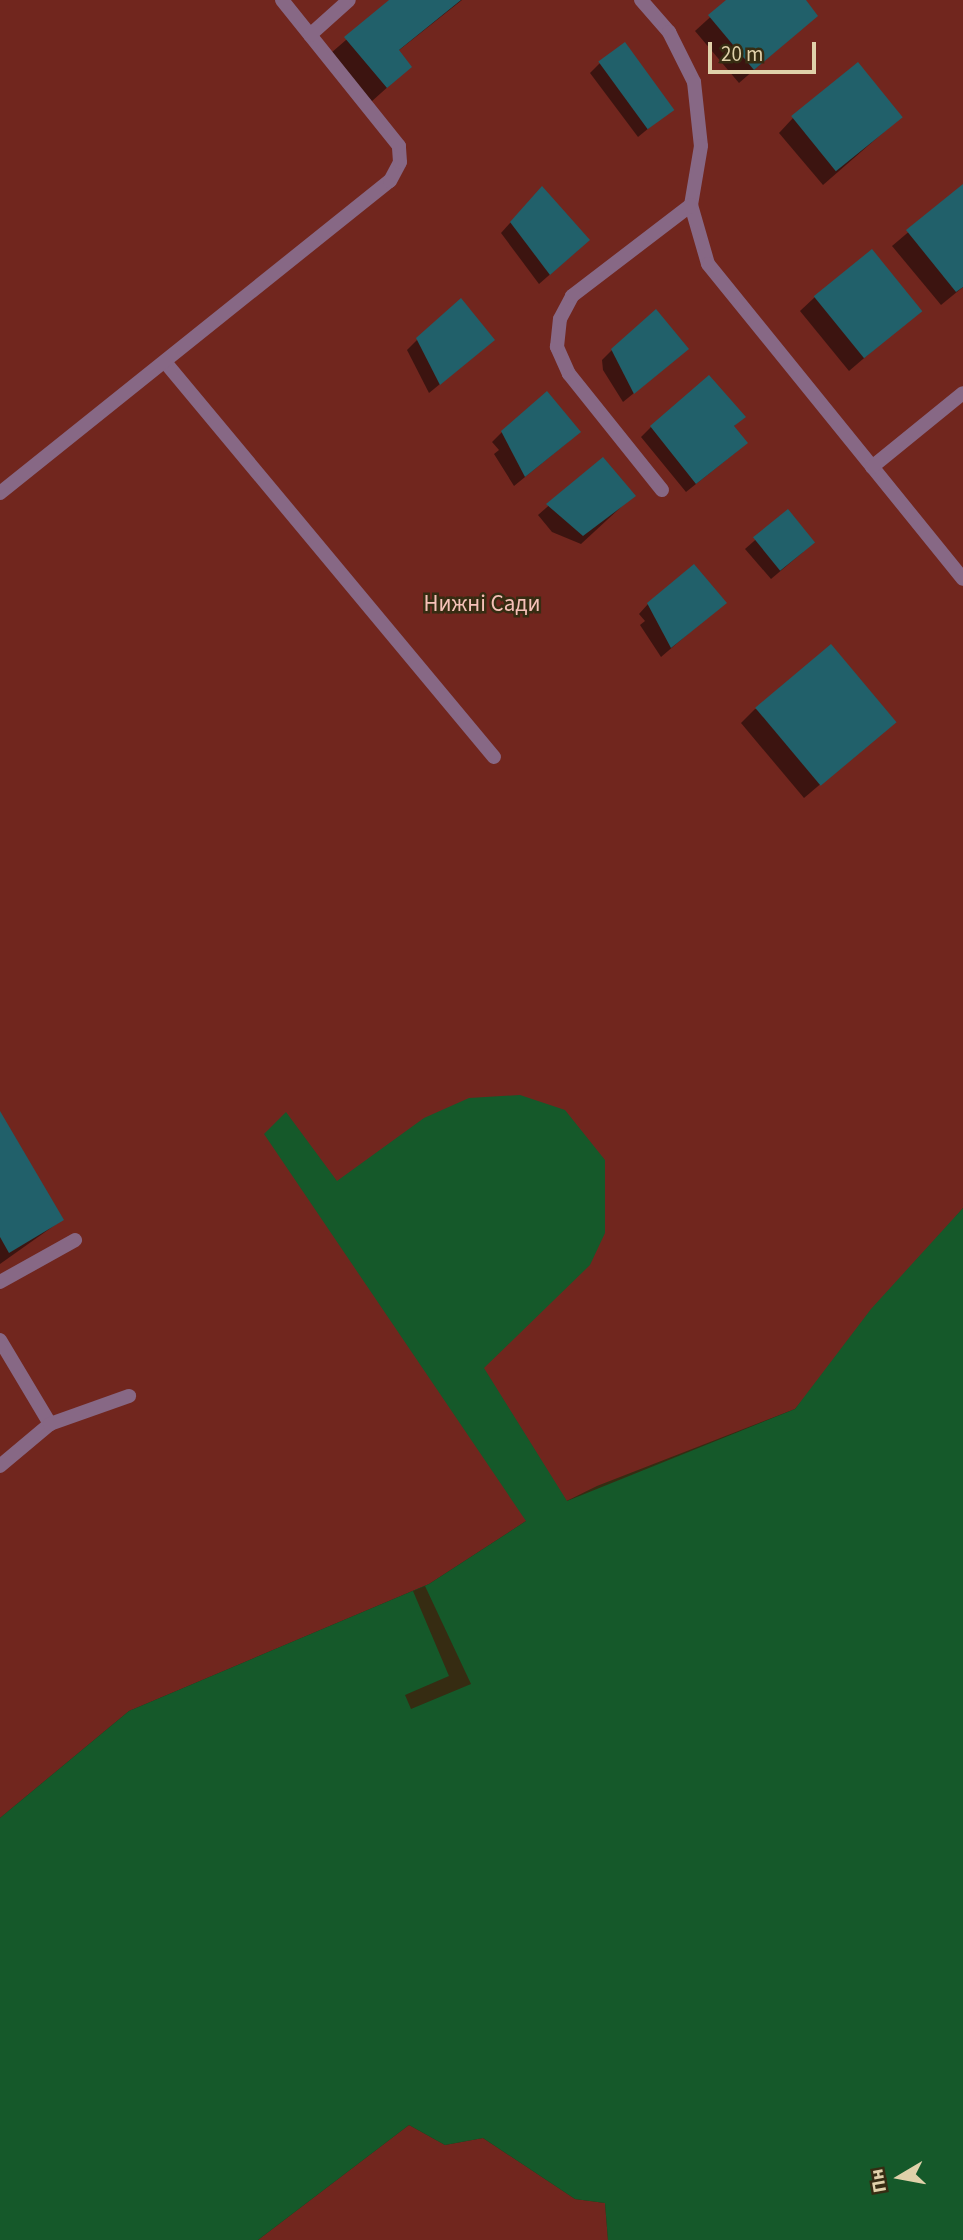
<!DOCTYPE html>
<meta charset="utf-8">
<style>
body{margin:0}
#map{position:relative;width:963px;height:2240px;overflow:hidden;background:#362c12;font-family:"Source Sans 3",sans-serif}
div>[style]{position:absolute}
.green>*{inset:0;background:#71261e}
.water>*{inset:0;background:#15592a}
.pier>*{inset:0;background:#362c12}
.shadow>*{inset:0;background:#0007}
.building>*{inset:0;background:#21606a;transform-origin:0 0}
.service>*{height:14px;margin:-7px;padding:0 7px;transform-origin:7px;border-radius:7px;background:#876885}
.minor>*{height:14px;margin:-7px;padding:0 7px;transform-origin:7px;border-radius:7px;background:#876885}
span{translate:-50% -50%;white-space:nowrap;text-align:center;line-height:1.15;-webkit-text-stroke:5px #362c12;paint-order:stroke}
.park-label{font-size:23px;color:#f6c1b8}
.north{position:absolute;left:865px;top:2142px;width:70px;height:70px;-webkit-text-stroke:5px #362c12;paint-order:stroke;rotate:260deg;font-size:19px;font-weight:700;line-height:28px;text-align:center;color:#e0d1aa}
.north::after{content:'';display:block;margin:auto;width:24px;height:32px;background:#e0d1aa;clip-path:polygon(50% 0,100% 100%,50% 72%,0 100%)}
.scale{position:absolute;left:708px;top:42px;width:108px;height:32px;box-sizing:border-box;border:4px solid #e0d1aa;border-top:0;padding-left:9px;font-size:21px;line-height:24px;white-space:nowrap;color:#e0d1aa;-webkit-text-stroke:5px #362c12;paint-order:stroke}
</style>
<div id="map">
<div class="green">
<div style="clip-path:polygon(0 0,963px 0,963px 1208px,795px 1409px,597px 1486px,526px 1521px,429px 1584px,129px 1711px,0 1818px)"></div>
<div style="clip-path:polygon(409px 2125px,445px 2145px,483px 2138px,575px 2199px,605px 2203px,608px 2240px,258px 2240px)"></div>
</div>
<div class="water">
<div style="clip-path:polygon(520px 1095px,565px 1110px,605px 1160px,605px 1233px,590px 1265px,484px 1368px,567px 1501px,795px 1409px,871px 1309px,963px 1208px,963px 2240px,608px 2240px,605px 2203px,575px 2199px,483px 2138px,445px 2145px,409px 2125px,258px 2240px,0 2240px,0 1818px,129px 1711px,429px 1584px,526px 1521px,264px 1134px,286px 1112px,337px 1181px,424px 1118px,469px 1098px)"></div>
</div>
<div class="pier">
<div style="clip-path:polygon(425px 1586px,471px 1684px,411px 1709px,405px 1695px,449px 1676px,413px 1591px)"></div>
</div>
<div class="shadow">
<div style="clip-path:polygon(392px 0,462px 0,398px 51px,410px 67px,371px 102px,331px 53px)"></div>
<div style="clip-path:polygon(729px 0,803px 0,816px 16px,739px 83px,695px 31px)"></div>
<div style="clip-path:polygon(600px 63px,672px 109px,638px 137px,590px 73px)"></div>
<div style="clip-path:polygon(901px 117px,823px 185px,779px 133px,793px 118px)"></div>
<div style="clip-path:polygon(963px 186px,963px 287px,941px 305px,892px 246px)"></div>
<div style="clip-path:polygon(542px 188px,578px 250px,539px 284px,501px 233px)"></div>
<div style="clip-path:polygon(815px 297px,919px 311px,849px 371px,800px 311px)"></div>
<div style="clip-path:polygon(417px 340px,483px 349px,429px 393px,407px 350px)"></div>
<div style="clip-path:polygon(612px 350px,677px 358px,623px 402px,603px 370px,602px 360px)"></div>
<div style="clip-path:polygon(743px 417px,733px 427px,736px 452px,686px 492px,641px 437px,651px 427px)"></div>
<div style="clip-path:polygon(502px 432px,568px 442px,514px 486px,494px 454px,499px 450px,492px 442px)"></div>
<div style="clip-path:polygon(602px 459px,633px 496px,581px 544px,552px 532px,538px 515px)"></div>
<div style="clip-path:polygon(788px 511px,803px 552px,771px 579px,745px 549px)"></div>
<div style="clip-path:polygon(724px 603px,661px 657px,640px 625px,645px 621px,639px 614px,648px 604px)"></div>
<div style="clip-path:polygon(755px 709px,894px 722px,804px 798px,741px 723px)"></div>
<div style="clip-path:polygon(0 1115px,62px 1220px,0 1264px)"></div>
</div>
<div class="building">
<div style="clip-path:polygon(389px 0,461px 0,399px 50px,412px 67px,387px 88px,344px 37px)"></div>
<div style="clip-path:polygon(726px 0,806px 0,818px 16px,754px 70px,708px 15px)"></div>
<div style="left:625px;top:42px;width:84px;height:33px;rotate:54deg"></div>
<div style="left:858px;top:62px;width:71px;height:86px;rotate:51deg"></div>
<div style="clip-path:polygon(963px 184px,963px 287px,956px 292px,906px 230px)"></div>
<div style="clip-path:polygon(542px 186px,590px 240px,550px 275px,510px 222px)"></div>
<div style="left:872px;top:249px;width:80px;height:75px;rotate:51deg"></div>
<div style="clip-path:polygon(461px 298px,495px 340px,440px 385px,416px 338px)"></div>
<div style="clip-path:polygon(656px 309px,689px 349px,634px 394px,611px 349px)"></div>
<div style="clip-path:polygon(709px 375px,746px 417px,734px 426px,748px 443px,696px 484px,650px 426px)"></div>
<div style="clip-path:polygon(547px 391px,581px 432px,525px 477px,501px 431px)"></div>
<div style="clip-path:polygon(603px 457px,636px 496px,583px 536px,546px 504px)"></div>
<div style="left:788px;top:509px;width:43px;height:45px;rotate:51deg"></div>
<div style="clip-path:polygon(694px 564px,727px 603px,671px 648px,647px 603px)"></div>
<div style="left:831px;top:644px;width:102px;height:99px;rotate:50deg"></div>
<div style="clip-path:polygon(0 1111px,64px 1220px,9px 1253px,0 1237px)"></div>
</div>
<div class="service">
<div style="left:165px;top:362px;width:514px;rotate:50.21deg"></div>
<div style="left:0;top:493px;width:499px;rotate:-38.7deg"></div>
<div style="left:390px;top:181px;width:21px;rotate:-62deg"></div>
<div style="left:400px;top:162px;width:16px;rotate:-94deg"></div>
</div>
<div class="minor">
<div style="left:282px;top:0;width:187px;rotate:51.3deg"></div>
<div style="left:641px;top:0;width:43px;rotate:48.8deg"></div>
<div style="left:669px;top:32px;width:56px;rotate:63.4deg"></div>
<div style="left:694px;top:82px;width:64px;rotate:83.8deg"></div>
<div style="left:701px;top:146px;width:60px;rotate:99.6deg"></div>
<div style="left:691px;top:205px;width:61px;rotate:73.9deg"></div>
<div style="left:708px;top:264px;width:405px;rotate:51deg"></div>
<div style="left:310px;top:35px;width:52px;rotate:-41.9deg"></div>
<div style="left:872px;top:467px;width:117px;rotate:-39.1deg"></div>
<div style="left:662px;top:490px;width:149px;rotate:-128.7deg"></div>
<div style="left:569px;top:374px;width:30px;rotate:-114deg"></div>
<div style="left:557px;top:347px;width:28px;rotate:-84deg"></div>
<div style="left:560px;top:319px;width:26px;rotate:-62deg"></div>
<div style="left:572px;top:296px;width:150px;rotate:-37.4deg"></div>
<div style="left:0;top:1282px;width:86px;rotate:-29.2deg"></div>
<div style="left:0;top:1340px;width:98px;rotate:59.2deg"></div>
<div style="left:0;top:1466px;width:65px;rotate:-40deg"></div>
<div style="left:50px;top:1424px;width:84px;rotate:-19.5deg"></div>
</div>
<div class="park-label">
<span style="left:482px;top:604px">Нижні Сади</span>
</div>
<div class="north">Пн</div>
<div class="scale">20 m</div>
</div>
